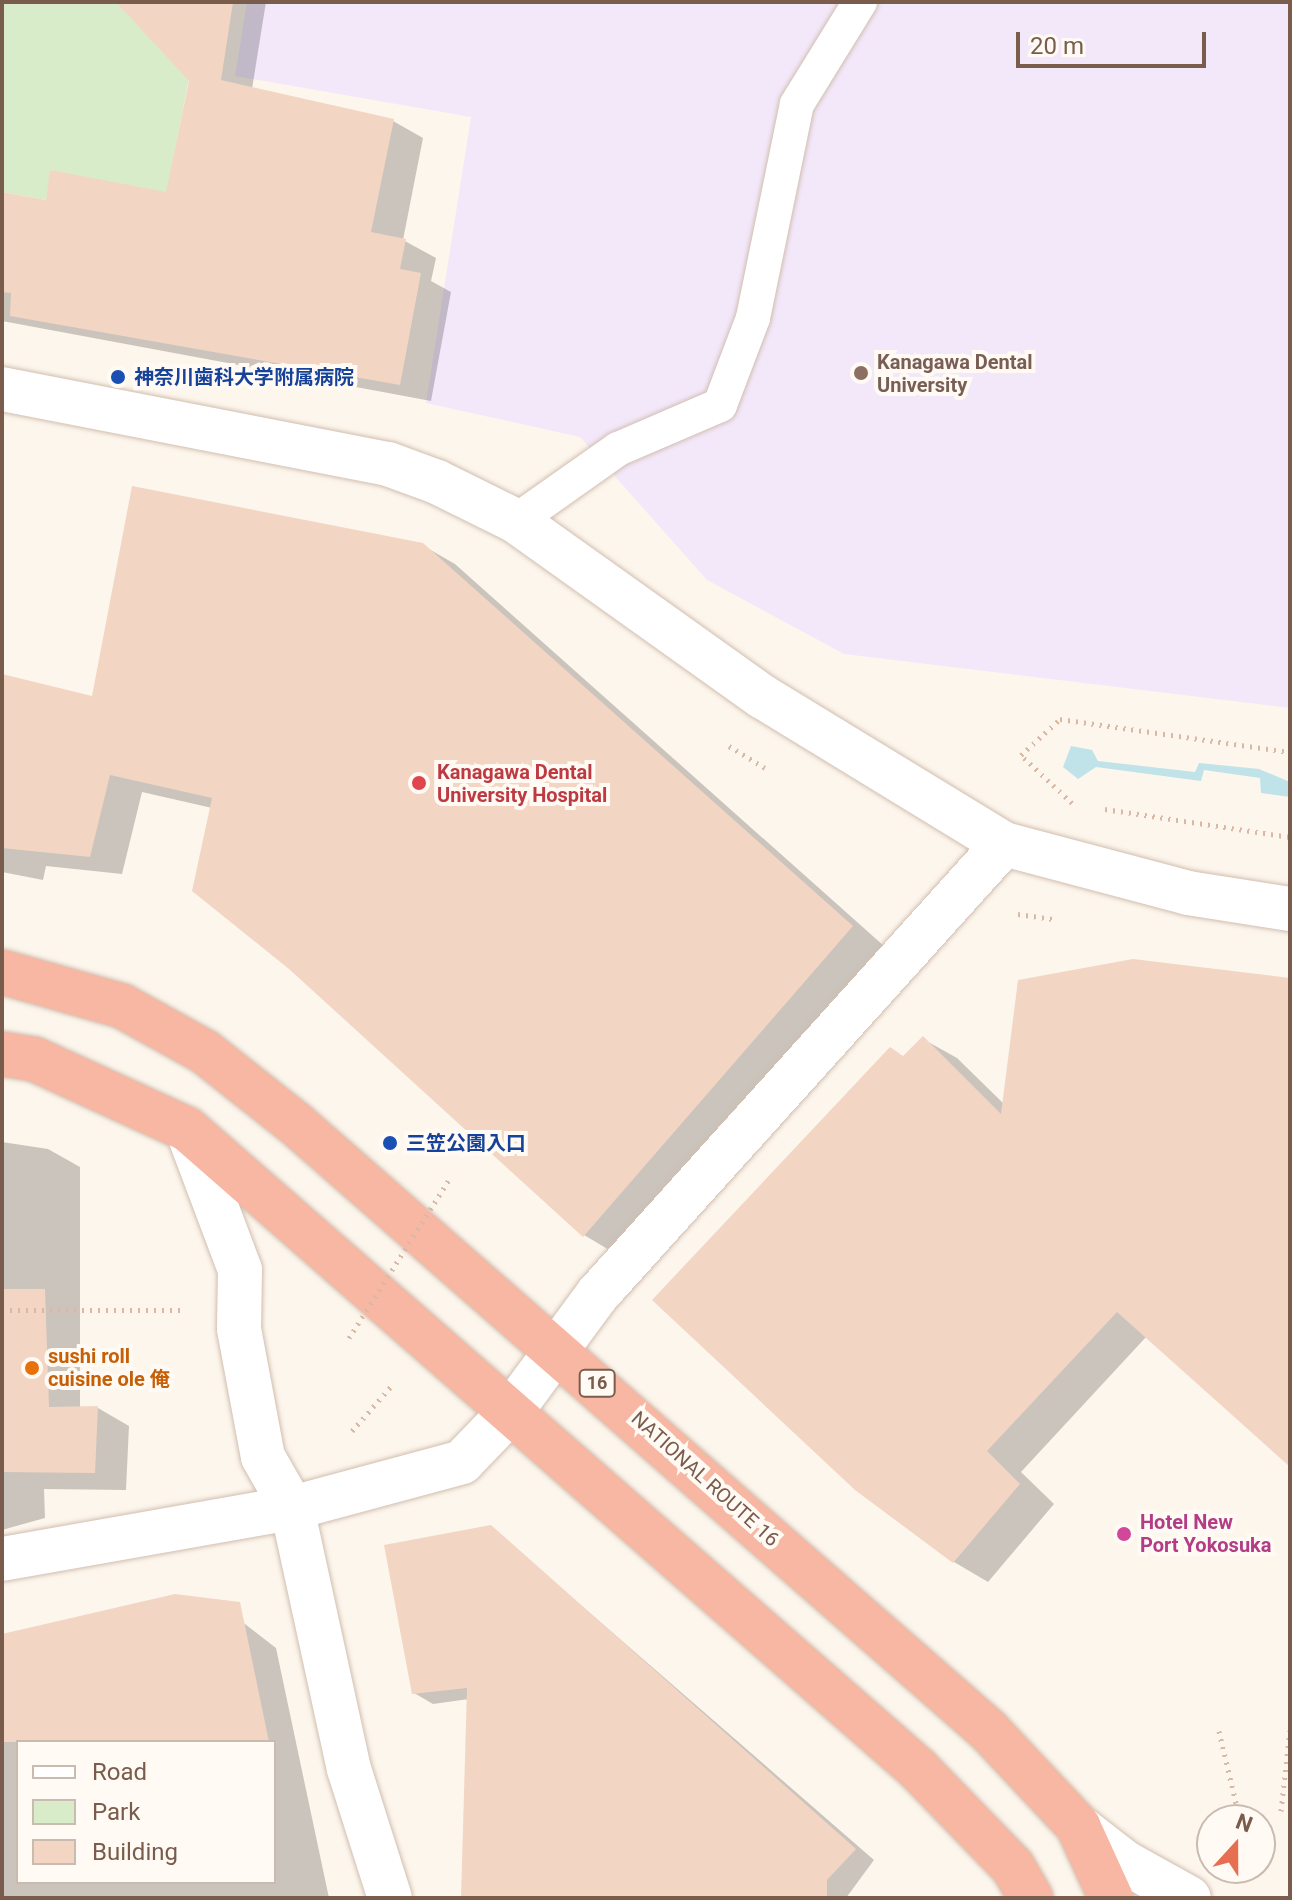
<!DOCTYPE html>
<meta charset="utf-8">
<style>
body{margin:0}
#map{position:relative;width:1292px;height:1900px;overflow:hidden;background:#fdf6ec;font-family:Roboto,"Noto Sans JP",sans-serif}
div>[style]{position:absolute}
.education>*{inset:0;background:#f3e8fa}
.green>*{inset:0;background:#d8ecc9}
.water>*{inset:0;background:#bfe3e8}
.shadow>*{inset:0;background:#0003}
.building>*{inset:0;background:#f3d5c3}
.path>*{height:5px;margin-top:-2.5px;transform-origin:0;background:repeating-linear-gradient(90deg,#d9b8a5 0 2px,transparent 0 8px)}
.roads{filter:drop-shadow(0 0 2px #d1beb0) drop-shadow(0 0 2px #d1beb0)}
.lane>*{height:34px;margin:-17px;padding:0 17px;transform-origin:17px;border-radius:17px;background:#fff}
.street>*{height:44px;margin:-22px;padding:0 22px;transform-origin:22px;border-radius:22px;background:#fff}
.secondary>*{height:44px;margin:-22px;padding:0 22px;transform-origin:22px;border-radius:22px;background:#fff}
.highway>*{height:44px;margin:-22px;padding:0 22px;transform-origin:22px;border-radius:22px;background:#f7b7a3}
.path-bridge>*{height:5px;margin-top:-2.5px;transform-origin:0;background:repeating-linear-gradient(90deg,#d9b8a5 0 2px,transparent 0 8px)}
.dots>*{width:22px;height:22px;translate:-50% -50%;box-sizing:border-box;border:4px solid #fffaf3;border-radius:50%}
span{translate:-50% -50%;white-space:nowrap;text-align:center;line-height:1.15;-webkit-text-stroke:8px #fffaf3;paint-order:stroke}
.shield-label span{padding:2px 6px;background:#fffaf3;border:2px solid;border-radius:6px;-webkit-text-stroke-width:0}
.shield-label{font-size:18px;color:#7a5c4d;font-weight:700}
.education-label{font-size:20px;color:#785e54;font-weight:700}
.left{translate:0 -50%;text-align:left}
.transit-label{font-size:20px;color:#164399;font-weight:700}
.health-label{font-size:20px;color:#be3a42;font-weight:700}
.food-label{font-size:20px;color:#c56008;font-weight:700}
.street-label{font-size:20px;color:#7a5c4d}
.hotel-label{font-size:20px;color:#b23c85;font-weight:700}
.frame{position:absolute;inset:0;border:4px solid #7a5c4d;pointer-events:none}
.legend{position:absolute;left:16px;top:1740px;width:260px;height:144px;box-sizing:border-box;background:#fffaf3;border:2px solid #cabbb1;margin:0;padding:10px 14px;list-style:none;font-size:24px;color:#7a5c4d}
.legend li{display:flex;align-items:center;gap:16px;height:40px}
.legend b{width:40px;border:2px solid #cabbb1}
.north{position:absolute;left:1196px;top:1804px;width:80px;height:80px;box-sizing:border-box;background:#fffaf3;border:2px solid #cabbb1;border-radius:50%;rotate:21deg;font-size:22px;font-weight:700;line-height:32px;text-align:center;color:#7a5c4d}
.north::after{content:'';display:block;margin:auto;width:28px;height:36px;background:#e76f51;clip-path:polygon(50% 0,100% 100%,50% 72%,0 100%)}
.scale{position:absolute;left:1016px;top:32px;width:190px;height:36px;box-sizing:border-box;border:4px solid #7a5c4d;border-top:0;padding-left:10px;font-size:24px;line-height:28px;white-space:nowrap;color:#7a5c4d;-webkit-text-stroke:6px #fffaf3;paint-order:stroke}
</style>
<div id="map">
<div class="education">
<div style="clip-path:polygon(247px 2px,1290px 2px,1290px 708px,844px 654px,707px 580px,580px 437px,426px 403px,471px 117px,235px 76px)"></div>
</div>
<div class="green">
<div style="clip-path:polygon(2px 2px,139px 2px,128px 15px,190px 74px,164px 205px,51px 170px,46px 200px,2px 192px)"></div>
</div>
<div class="water">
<div style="clip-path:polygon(1071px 746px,1092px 750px,1098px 761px,1195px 772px,1199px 763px,1259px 769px,1290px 782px,1290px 797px,1261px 793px,1260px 778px,1204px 770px,1201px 781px,1096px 767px,1078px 779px,1063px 767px)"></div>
</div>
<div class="shadow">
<div style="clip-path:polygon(118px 2px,266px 2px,252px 89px,393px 121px,423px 138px,403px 240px,436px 258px,431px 281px,451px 292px,431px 401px,2px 321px,2px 194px,47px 203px,168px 195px,191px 81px)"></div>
<div style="clip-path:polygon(422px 545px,455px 564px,884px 946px,616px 1254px,584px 1235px,212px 808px,142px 792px,122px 874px,46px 866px,43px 880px,2px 872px,2px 676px,94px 698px)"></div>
<div style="clip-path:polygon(1290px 980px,1290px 1464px,1147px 1336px,1021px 1472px,1054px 1504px,988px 1582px,954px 1562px,904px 1058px,923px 1039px,957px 1058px,1005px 1105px)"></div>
<div style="clip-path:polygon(2px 1142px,48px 1149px,80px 1167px,80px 1408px,98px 1408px,129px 1426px,126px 1490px,44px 1489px,45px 1518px,2px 1530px)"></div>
<div style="clip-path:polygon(491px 1527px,874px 1860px,846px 1898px,463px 1898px,469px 1699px,433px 1704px,414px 1693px)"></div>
<div style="clip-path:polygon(evenodd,215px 1601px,276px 1648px,329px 1898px,2px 1898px,2px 1636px,215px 1601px,18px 1742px,274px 1742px,274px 1882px,18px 1882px,18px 1742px)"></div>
</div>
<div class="building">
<div style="clip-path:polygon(116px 2px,233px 2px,221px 80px,394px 119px,371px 232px,406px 239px,400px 269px,421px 273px,400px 385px,10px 316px,11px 293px,2px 292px,2px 192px,46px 200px,50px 170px,166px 192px,189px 81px)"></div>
<div style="clip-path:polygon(132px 486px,423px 543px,853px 926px,583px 1237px,289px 969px,192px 891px,212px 798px,110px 775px,90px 857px,2px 848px,2px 674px,92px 696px)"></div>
<div style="clip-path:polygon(1133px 959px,1290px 978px,1290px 1467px,1117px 1312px,987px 1451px,1020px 1484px,953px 1563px,855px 1490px,652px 1300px,890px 1047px,903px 1056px,923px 1036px,1001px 1114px,1018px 980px)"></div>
<div style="clip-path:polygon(2px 1289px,45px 1289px,49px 1407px,98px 1406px,95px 1473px,2px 1472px)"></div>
<div style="clip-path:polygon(491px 1525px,856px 1849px,827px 1880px,827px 1898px,461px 1898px,467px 1688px,412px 1694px,384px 1545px)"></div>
<div style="clip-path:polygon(175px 1594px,240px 1602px,269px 1742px,2px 1742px,2px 1634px)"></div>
</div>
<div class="path">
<div style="left:729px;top:746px;width:42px;rotate:31.4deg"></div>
<div style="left:1072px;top:803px;width:70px;rotate:-136.7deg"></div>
<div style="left:1021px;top:755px;width:53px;rotate:-42.7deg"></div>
<div style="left:1060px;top:719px;width:232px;rotate:8.2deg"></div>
<div style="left:1105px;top:809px;width:187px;rotate:8.6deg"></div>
<div style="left:1018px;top:914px;width:37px;rotate:8deg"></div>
<div style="left:2px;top:1310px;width:183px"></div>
<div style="left:352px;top:1431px;width:62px;rotate:-48.9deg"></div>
<div style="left:1219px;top:1731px;width:91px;rotate:76.7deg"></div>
<div style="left:1281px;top:1811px;width:81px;rotate:-83.7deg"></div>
</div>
<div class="roads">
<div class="lane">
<div style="left:516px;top:521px;width:125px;rotate:-35.2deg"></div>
<div style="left:618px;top:449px;width:111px;rotate:-23.3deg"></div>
<div style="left:720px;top:405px;width:93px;rotate:-69.2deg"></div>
<div style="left:753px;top:318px;width:218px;rotate:-78.4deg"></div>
<div style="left:797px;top:104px;width:120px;rotate:-58.3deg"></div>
</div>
<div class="street">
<div style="left:187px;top:1129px;width:151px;rotate:69.4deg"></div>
<div style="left:240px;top:1270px;width:59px;rotate:91deg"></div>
<div style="left:239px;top:1329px;width:130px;rotate:79.4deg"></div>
<div style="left:263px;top:1457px;width:59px;rotate:60.4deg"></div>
<div style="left:292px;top:1508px;width:267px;rotate:77.7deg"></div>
<div style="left:349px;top:1769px;width:135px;rotate:72.4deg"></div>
<div style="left:2px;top:1559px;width:294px;rotate:-10deg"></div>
<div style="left:292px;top:1508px;width:176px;rotate:-15.1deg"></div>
<div style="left:462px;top:1462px;width:74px;rotate:-46.1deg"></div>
<div style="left:513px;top:1409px;width:142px;rotate:-53.6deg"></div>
<div style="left:597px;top:1295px;width:607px;rotate:-47.94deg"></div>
</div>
<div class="secondary">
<div style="left:2px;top:389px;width:393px;rotate:11deg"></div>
<div style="left:388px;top:464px;width:52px;rotate:20.2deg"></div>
<div style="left:437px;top:482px;width:88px;rotate:26.3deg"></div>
<div style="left:516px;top:521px;width:303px;rotate:35.5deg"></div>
<div style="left:763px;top:697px;width:282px;rotate:31.4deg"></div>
<div style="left:1004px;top:844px;width:190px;rotate:14.9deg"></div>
<div style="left:1188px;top:893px;width:103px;rotate:8.9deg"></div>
<div style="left:1078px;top:1826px;width:58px;rotate:38deg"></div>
<div style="left:1124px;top:1862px;width:74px;rotate:29deg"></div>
</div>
<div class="highway">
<div style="left:2px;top:972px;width:125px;rotate:15.8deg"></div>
<div style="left:122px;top:1006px;width:95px;rotate:29deg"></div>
<div style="left:205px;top:1052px;width:116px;rotate:38.4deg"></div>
<div style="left:296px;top:1124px;width:920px;rotate:41.21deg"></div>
<div style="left:988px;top:1730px;width:132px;rotate:46.8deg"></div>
<div style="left:1078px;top:1826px;width:79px;rotate:65.4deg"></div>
<div style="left:2px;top:1054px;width:32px;rotate:9deg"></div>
<div style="left:34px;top:1059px;width:168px;rotate:24.6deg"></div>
<div style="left:187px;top:1129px;width:972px;rotate:41.2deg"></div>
<div style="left:918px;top:1769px;width:136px;rotate:45.9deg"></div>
<div style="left:1013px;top:1867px;width:36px;rotate:60deg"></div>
</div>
</div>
<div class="path-bridge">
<div style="left:349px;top:1338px;width:187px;rotate:-57.7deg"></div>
</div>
<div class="dots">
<div style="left:861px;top:373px;background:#8d6e63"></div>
<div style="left:118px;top:377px;background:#1a4fb4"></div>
<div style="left:419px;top:783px;background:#e0444e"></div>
<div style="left:390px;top:1143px;background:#1a4fb4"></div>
<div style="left:32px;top:1368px;background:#e8710a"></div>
<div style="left:1124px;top:1534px;background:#d1479c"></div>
</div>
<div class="shield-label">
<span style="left:597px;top:1383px">16</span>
</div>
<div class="education-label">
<span class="left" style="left:877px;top:374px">Kanagawa Dental<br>University</span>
</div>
<div class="transit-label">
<span class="left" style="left:134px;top:377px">神奈川歯科大学附属病院</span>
<span class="left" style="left:406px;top:1143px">三笠公園入口</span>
</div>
<div class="health-label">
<span class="left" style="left:437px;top:784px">Kanagawa Dental<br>University Hospital</span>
</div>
<div class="food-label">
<span class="left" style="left:48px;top:1368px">sushi roll<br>cuisine ole 俺</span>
</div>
<div class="street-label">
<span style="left:705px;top:1479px;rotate:42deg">NATIONAL ROUTE 16</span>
</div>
<div class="hotel-label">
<span class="left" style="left:1140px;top:1534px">Hotel New<br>Port Yokosuka</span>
</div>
<div class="frame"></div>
<ul class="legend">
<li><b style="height:10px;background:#fff"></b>Road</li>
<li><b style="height:22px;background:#d8ecc9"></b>Park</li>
<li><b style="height:22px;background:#f3d5c3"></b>Building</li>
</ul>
<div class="north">N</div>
<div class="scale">20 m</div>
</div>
